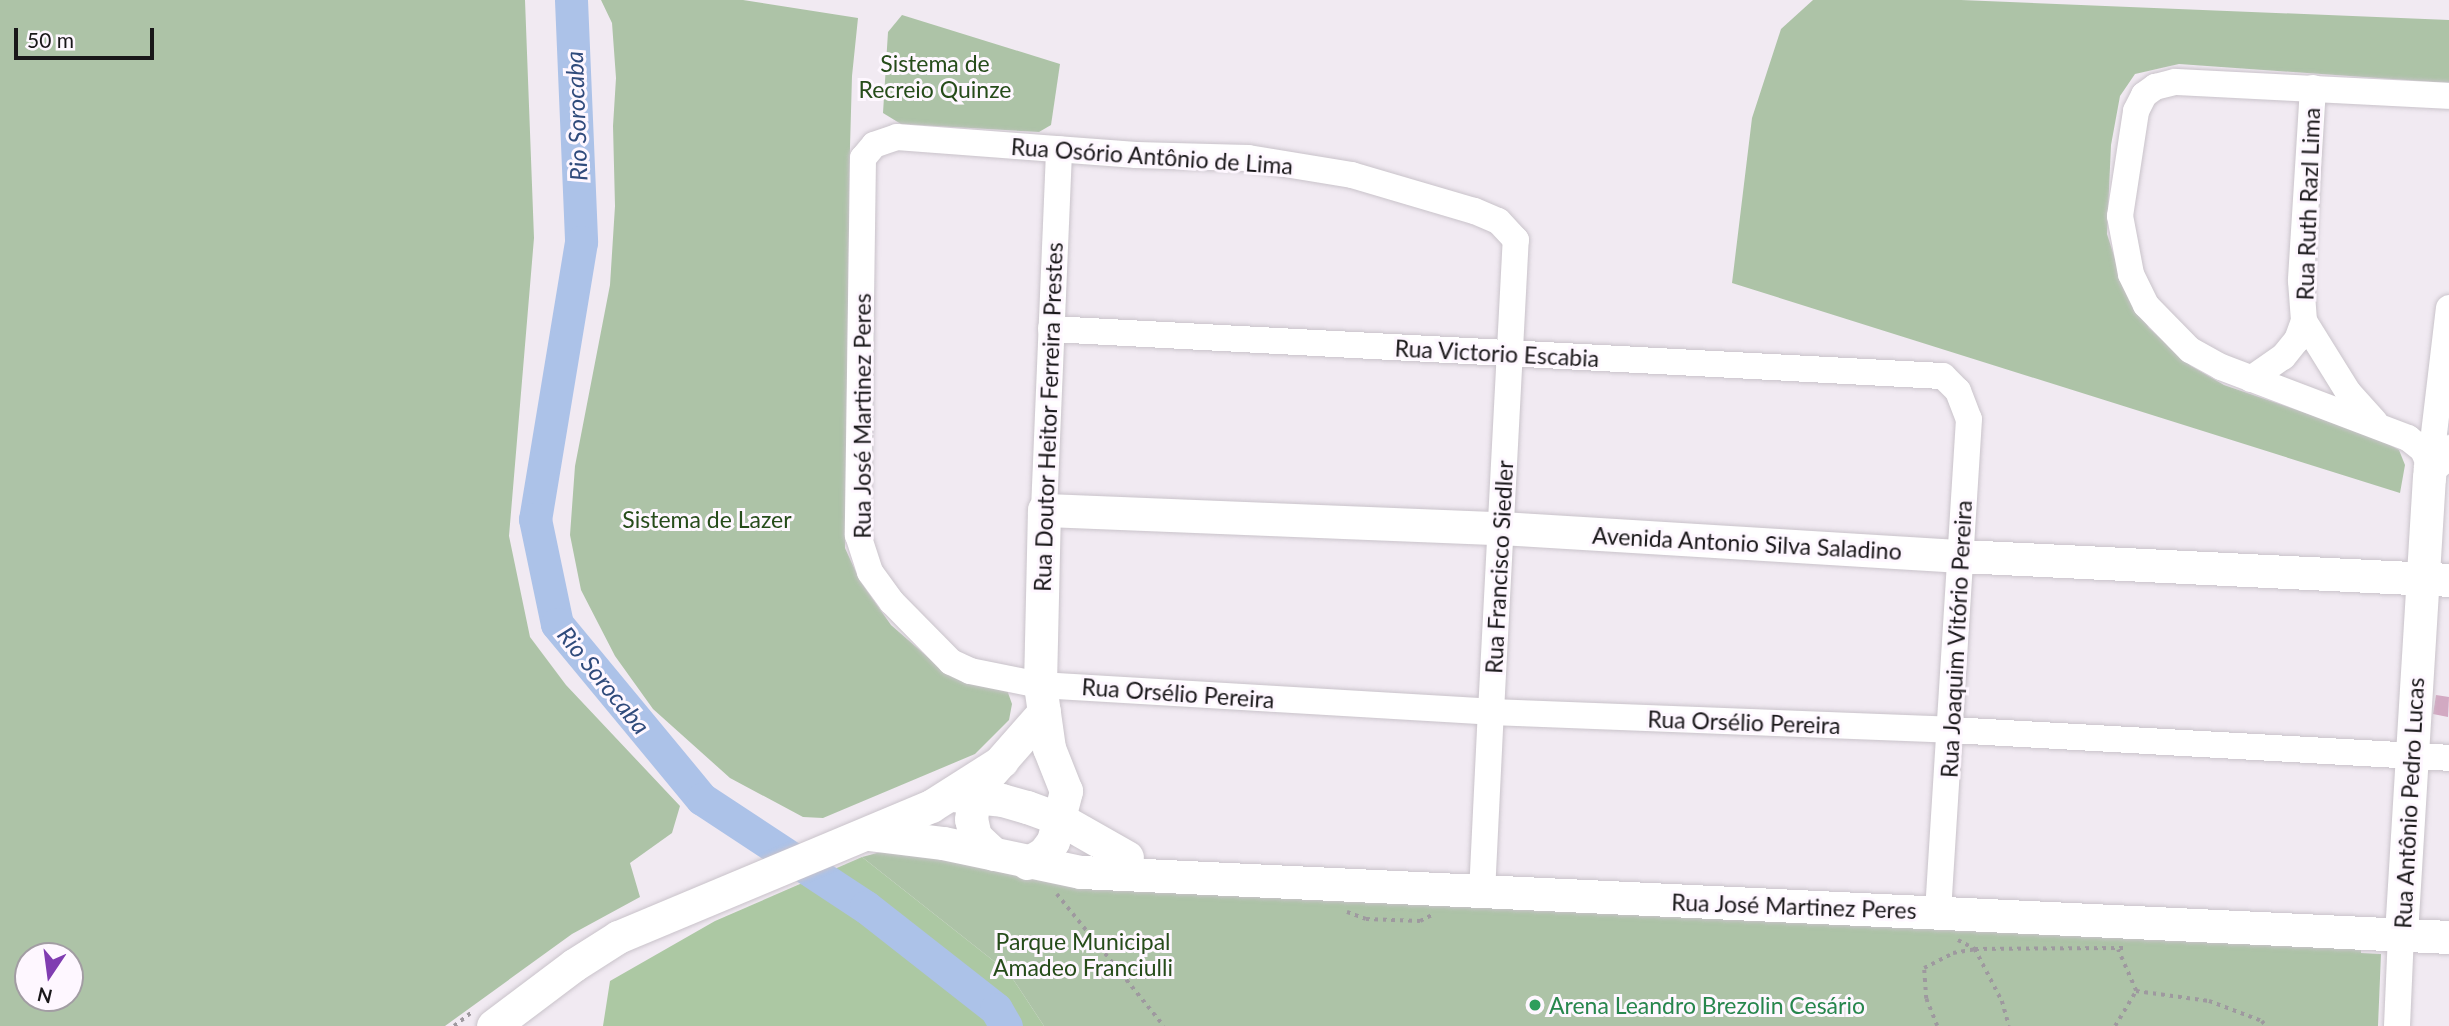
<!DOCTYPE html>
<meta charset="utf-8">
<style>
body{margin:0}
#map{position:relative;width:2449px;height:1026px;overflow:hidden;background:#f1eaf2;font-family:Lato,sans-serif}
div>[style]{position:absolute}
.green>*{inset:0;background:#adc3a7}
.forest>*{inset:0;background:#acc8a3}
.river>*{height:33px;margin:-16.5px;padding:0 16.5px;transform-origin:16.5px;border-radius:16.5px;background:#acc2e8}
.building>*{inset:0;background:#d2a9c2}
.path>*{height:3.5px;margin-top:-1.75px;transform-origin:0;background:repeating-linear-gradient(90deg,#9e999f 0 3.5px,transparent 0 8.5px)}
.roads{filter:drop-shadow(0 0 2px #c9c3ca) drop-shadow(0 0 2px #c9c3ca)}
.minor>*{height:26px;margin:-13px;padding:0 13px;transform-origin:13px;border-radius:13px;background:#fff}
.major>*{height:33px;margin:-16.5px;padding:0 16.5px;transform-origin:16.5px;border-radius:16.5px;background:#fff}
.dots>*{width:19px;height:19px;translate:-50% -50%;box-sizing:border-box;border:4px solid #fef7ff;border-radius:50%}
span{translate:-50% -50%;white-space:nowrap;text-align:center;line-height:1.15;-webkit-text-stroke:6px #fef7ff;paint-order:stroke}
.park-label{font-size:23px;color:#264c1a}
.street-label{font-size:23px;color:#191719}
.leisure-label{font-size:23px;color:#27864d}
.left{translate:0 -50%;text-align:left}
.water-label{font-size:24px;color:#304b7c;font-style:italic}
.north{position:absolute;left:14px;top:942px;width:70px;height:70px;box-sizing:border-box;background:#fef7ff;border:2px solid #a29da3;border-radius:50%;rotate:193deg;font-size:19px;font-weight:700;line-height:28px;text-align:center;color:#191719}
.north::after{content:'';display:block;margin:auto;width:24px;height:32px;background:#803db1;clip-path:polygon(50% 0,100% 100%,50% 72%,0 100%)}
.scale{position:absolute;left:14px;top:28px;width:140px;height:32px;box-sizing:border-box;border:4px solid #191719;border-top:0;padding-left:9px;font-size:21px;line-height:24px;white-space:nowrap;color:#191719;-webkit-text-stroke:5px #fef7ff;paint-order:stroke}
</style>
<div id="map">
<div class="green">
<div style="clip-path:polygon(evenodd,0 0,525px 0,534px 238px,509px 536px,530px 637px,566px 685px,680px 806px,672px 833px,630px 863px,640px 897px,572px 934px,445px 1026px,0 1026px,0 0,28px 956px,70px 956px,70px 998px,28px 998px,28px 956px)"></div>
<div style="clip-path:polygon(601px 0,743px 0,858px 18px,852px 76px,850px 147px,845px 548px,860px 581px,891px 625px,939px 667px,1006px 687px,1012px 704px,1009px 720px,975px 754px,823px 818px,803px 817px,730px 778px,653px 709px,615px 656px,581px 590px,570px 535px,575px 466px,610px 285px,615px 206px,613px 126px,616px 78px,612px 23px)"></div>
<div style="clip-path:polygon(1813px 0,1961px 0,2449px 20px,2449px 83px,2179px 64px,2135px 74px,2120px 96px,2111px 145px,2107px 234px,2124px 287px,2149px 328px,2191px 366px,2224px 385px,2375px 437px,2399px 450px,2405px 465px,2400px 493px,1732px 283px,1752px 118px,1781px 29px)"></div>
<div style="clip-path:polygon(902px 15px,1060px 64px,1051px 125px,1039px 132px,901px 124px,883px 113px,888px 32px)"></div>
<div style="clip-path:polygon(892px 849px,2361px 942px,2361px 953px,2381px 954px,2378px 1026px,1044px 1026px,1009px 973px,862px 857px)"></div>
</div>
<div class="forest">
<div style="clip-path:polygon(862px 857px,1009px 973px,1044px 1026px,603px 1026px,610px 981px,715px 921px)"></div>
</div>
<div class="river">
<div style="left:571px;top:0;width:242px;rotate:87.6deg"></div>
<div style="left:581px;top:242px;width:281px;rotate:99.4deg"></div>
<div style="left:535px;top:519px;width:107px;rotate:78.2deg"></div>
<div style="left:557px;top:624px;width:227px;rotate:50.4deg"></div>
<div style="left:702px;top:799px;width:196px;rotate:33.4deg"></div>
<div style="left:866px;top:907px;width:165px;rotate:38.1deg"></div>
<div style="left:996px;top:1009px;width:20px;rotate:60deg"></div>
</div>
<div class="building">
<div style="clip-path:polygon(2436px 695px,2449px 697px,2448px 717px,2433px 714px)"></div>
</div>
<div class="path">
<div style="left:1057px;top:894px;width:170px;rotate:51deg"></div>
<div style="left:1347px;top:912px;width:20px;rotate:20deg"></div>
<div style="left:1366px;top:919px;width:54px;rotate:2.1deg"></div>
<div style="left:1420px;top:921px;width:16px;rotate:-27deg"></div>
<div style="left:1958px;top:940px;width:19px;rotate:28deg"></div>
<div style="left:1975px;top:949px;width:148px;rotate:-0.4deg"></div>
<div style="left:2136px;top:991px;width:74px;rotate:7.8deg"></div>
<div style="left:2209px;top:1001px;width:57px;rotate:20.7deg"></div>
<div style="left:2262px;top:1021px;width:6px;rotate:51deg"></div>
<div style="left:454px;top:1026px;width:23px;rotate:-38deg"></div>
<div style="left:1937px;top:1026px;width:29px;rotate:-112deg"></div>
<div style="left:1926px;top:999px;width:31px;rotate:-94deg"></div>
<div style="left:1924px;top:968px;width:33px;rotate:-27deg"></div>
<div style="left:1953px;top:953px;width:22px;rotate:-10deg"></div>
<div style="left:1975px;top:949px;width:59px;rotate:62.6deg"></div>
<div style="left:2002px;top:1001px;width:26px;rotate:74deg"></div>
<div style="left:2115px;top:1026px;width:41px;rotate:-59deg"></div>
<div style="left:2136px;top:991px;width:45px;rotate:-113.7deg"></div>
</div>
<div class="roads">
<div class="minor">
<div style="left:2313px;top:88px;width:193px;rotate:93.6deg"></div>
<div style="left:2301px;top:281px;width:40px;rotate:85.7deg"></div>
<div style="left:2304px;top:321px;width:84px;rotate:58.2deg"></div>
<div style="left:2348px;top:392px;width:40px;rotate:48deg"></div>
<div style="left:1051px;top:329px;width:893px;rotate:3.02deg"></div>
<div style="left:1943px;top:376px;width:21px;rotate:45deg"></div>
<div style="left:1958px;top:391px;width:30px;rotate:69deg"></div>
<div style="left:1969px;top:419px;width:494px;rotate:93.6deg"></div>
<div style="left:2251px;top:379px;width:39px;rotate:-35deg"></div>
<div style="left:2283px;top:357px;width:22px;rotate:-51deg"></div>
<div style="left:2297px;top:340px;width:20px;rotate:-70deg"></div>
<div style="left:2430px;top:467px;width:18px;rotate:-112deg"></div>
<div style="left:2423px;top:450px;width:19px;rotate:-141deg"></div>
<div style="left:2408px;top:438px;width:200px;rotate:-159.2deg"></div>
<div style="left:2221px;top:367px;width:35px;rotate:-151deg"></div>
<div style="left:2190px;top:350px;width:63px;rotate:-134.4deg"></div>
<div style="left:2146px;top:305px;width:34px;rotate:-116deg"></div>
<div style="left:2131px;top:274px;width:59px;rotate:-100.7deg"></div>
<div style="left:2120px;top:216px;width:106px;rotate:-81.3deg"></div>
<div style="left:2136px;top:111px;width:18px;rotate:-63deg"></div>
<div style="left:2144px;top:95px;width:14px;rotate:-36deg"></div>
<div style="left:2155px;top:87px;width:21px;rotate:-14deg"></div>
<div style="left:2175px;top:82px;width:274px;rotate:2.9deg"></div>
<div style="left:2430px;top:467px;width:160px;rotate:-83.2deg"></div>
<div style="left:1044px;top:510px;width:361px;rotate:-87.6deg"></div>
<div style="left:1482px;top:893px;width:181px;rotate:-87.2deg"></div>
<div style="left:1491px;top:712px;width:473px;rotate:-87deg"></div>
<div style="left:1516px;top:240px;width:26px;rotate:-133deg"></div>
<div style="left:1498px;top:221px;width:26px;rotate:-157deg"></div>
<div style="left:1474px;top:211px;width:127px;rotate:-163.6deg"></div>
<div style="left:1352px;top:175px;width:105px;rotate:-170.7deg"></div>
<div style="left:1248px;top:158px;width:112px;rotate:-178.5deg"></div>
<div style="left:1136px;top:155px;width:240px;rotate:-175.7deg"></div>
<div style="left:897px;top:137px;width:24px;rotate:161deg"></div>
<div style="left:874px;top:145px;width:17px;rotate:130deg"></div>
<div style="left:863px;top:158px;width:377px;rotate:90.8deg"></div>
<div style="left:858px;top:535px;width:39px;rotate:72deg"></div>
<div style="left:870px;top:572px;width:37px;rotate:54deg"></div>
<div style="left:892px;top:602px;width:84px;rotate:45.5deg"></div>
<div style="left:951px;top:662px;width:21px;rotate:25deg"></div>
<div style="left:970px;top:671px;width:71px;rotate:11.3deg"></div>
<div style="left:1040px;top:685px;width:452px;rotate:3.4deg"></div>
<div style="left:1491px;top:712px;width:460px;rotate:2.2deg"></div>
<div style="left:1951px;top:730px;width:499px;rotate:3.2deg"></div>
<div style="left:2397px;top:1026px;width:92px;rotate:-87.5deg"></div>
</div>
<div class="major">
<div style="left:953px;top:795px;width:49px;rotate:5.8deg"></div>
<div style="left:1002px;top:800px;width:26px;rotate:16deg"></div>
<div style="left:1027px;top:807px;width:35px;rotate:20deg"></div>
<div style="left:1060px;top:819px;width:77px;rotate:29.6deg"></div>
<div style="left:870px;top:834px;width:74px;rotate:7deg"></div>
<div style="left:943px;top:843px;width:141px;rotate:11.9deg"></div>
<div style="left:1081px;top:872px;width:1370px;rotate:2.72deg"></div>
<div style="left:994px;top:854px;width:26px;rotate:-137deg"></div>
<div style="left:975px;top:836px;width:17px;rotate:-103deg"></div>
<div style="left:971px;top:819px;width:22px;rotate:-82deg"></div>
<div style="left:974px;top:797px;width:11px;rotate:-68deg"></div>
<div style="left:978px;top:787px;width:100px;rotate:-48.7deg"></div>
<div style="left:1027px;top:863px;width:20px;rotate:-30deg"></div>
<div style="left:1044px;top:853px;width:15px;rotate:-53deg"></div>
<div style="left:1053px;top:841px;width:52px;rotate:-75.4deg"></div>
<div style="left:1066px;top:791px;width:46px;rotate:-111.6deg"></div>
<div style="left:1049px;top:748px;width:64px;rotate:-98.1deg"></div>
<div style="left:1040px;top:685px;width:175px;rotate:-88.7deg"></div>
<div style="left:1044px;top:510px;width:457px;rotate:2.3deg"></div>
<div style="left:1501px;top:528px;width:461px;rotate:3.5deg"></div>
<div style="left:1961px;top:556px;width:489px;rotate:2.8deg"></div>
<div style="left:2401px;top:934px;width:457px;rotate:-86.5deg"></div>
<div style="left:2429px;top:478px;width:11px;rotate:-85deg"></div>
<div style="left:2430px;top:467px;width:25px;rotate:-40deg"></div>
<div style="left:493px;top:1026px;width:101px;rotate:-37deg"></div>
<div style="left:574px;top:965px;width:52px;rotate:-32.5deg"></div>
<div style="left:618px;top:937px;width:339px;rotate:-22.7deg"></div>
<div style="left:931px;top:806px;width:84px;rotate:-32.4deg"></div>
</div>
</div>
<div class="dots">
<div style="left:1535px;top:1005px;background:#2e9e5b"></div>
</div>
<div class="park-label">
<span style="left:935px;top:76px">Sistema de<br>Recreio Quinze</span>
<span style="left:707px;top:519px">Sistema de Lazer</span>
<span style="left:1083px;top:954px">Parque Municipal<br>Amadeo Franciulli</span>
</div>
<div class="street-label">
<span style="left:1152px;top:156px;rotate:4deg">Rua Osório Antônio de Lima</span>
<span style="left:2308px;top:204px;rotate:-88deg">Rua Ruth Razl Lima</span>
<span style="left:1497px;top:353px;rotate:3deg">Rua Victorio Escabia</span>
<span style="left:862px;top:416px;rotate:-90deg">Rua José Martinez Peres</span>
<span style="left:1048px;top:417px;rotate:-88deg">Rua Doutor Heitor Ferreira Prestes</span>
<span style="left:1747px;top:543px;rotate:3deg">Avenida Antonio Silva Saladino</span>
<span style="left:1499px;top:567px;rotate:-87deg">Rua Francisco Siedler</span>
<span style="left:1956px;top:639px;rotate:-87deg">Rua Joaquim Vitório Pereira</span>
<span style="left:1178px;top:693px;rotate:4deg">Rua Orsélio Pereira</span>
<span style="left:1744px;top:722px;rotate:2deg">Rua Orsélio Pereira</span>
<span style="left:2409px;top:803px;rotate:-87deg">Rua Antônio Pedro Lucas</span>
<span style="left:1794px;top:906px;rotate:2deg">Rua José Martinez Peres</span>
</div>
<div class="leisure-label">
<span class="left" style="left:1549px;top:1005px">Arena Leandro Brezolin Cesário</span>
</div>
<div class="water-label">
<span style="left:576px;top:116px;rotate:-92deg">Rio Sorocaba</span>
<span style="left:604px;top:680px;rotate:51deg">Rio Sorocaba</span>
</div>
<div class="north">N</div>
<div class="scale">50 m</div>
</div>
